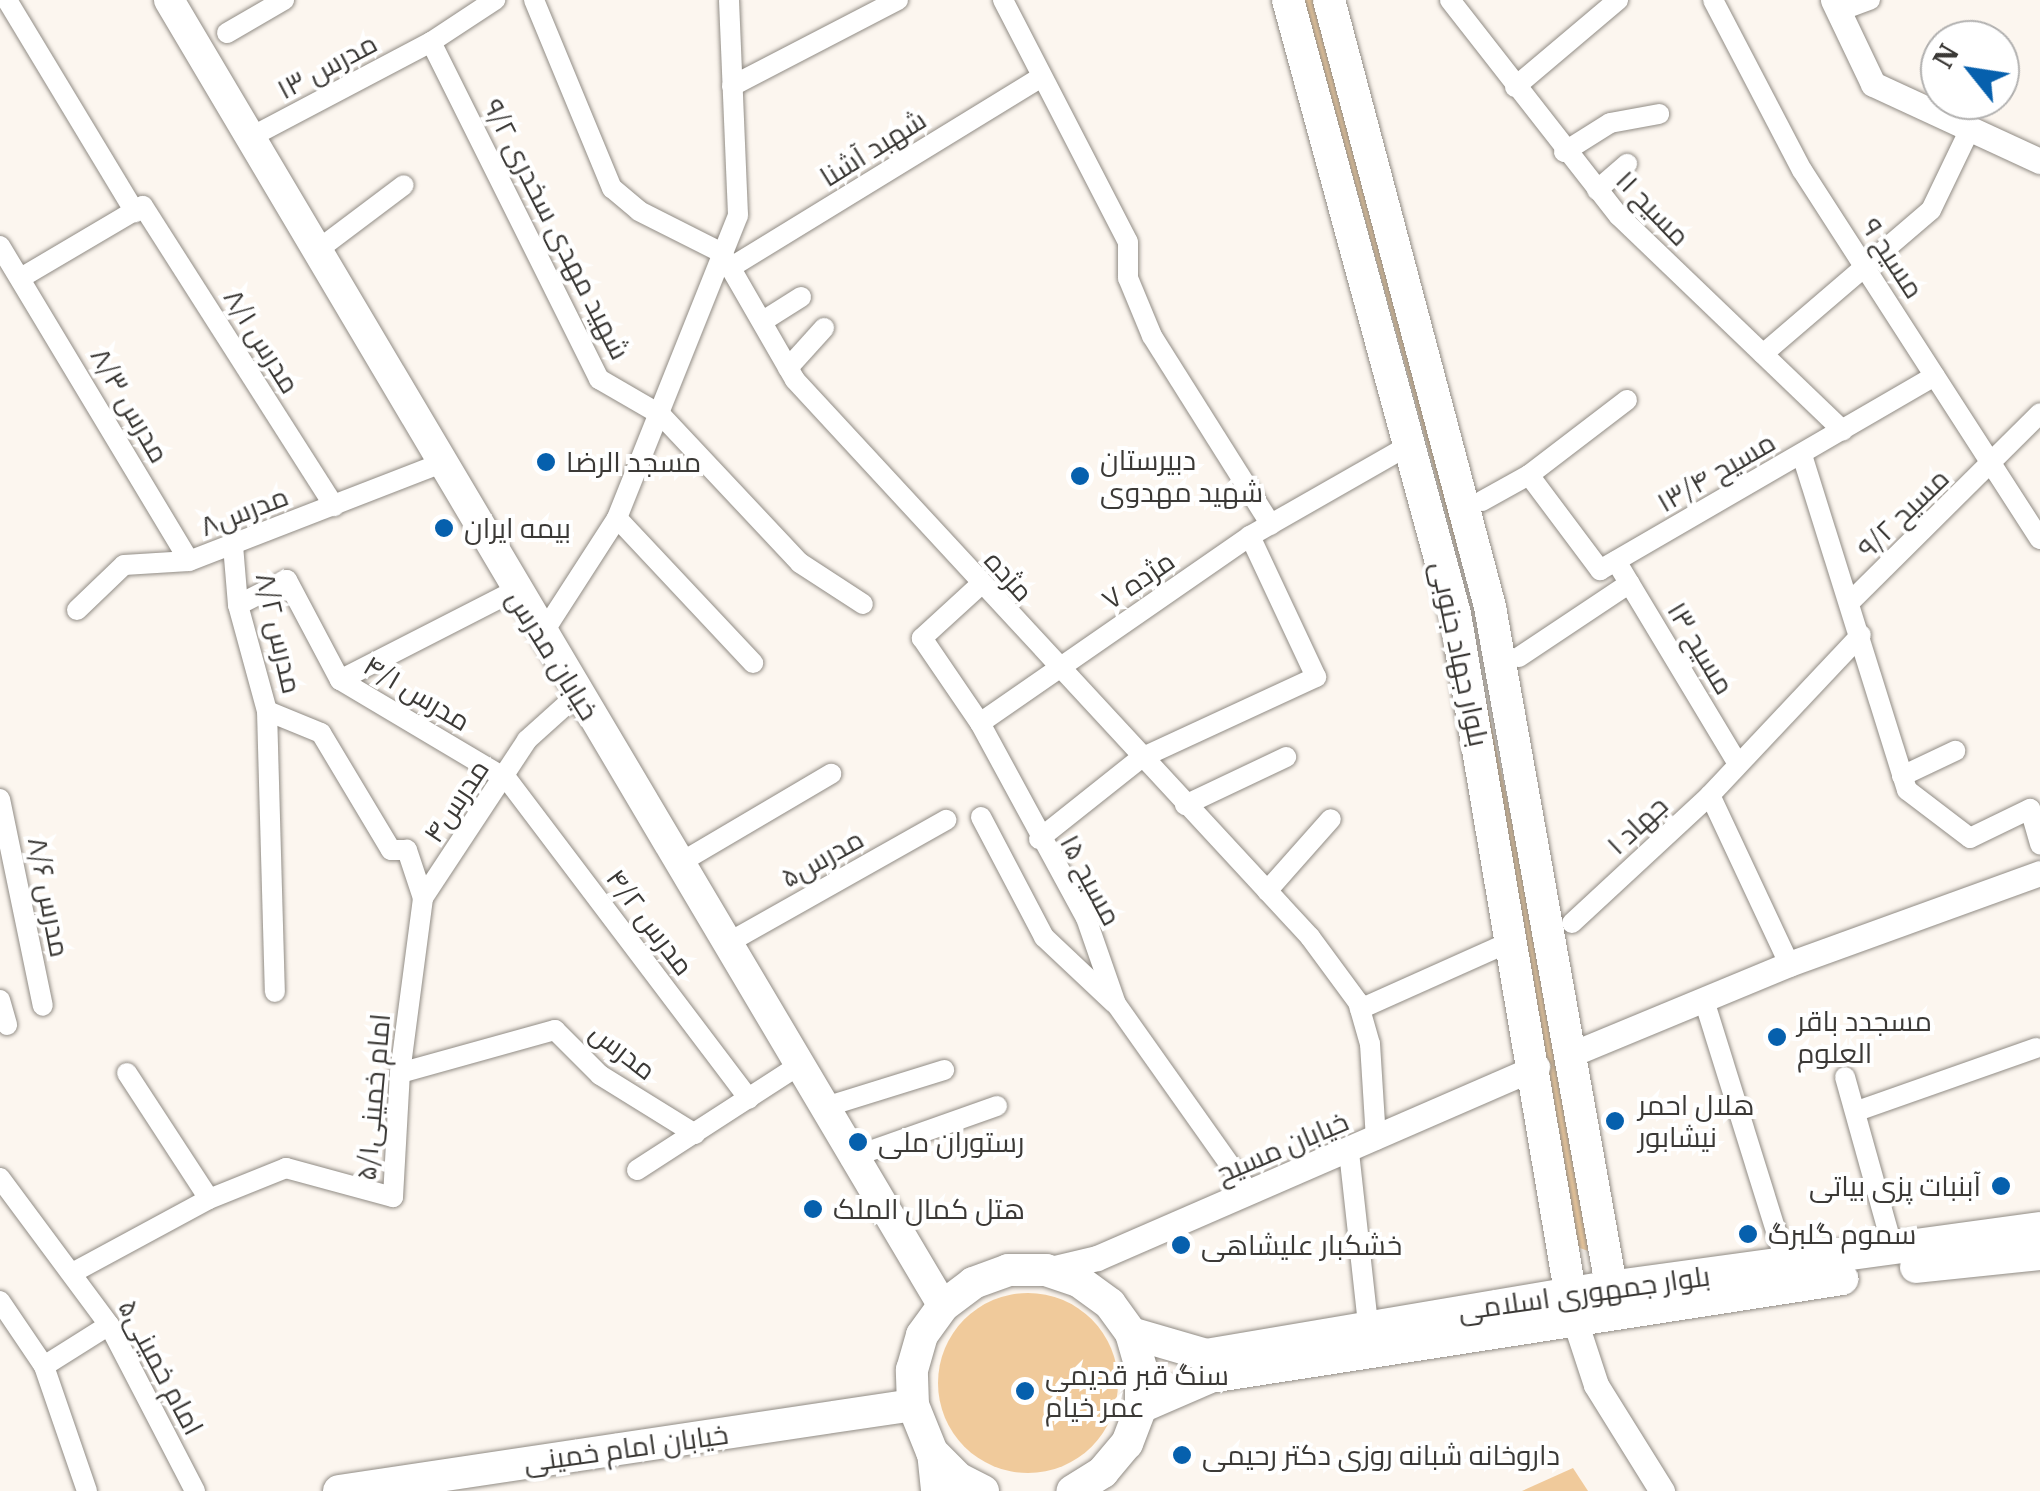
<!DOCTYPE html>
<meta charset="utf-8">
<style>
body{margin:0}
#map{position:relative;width:2040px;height:1491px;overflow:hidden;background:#fcf6ef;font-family:"IBM Plex Serif",Cairo,serif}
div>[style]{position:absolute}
.green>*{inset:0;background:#f0ca9b}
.round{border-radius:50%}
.roads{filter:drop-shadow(0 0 2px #918c85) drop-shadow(0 0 2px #918c85)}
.minor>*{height:20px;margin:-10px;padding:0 10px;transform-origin:10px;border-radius:10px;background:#fff}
.tertiary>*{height:25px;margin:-12.5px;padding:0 12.5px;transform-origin:12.5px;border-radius:12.5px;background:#fff}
.secondary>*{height:30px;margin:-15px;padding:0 15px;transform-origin:15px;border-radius:15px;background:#fff}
.primary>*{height:32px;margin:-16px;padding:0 16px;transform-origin:16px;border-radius:16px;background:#fff}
.dots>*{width:28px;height:28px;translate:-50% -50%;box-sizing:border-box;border:5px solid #fff;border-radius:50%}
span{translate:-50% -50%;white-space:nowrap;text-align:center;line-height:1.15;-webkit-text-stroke:8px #fff;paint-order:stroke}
.street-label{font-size:28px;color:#3b3936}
.poi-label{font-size:28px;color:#3b3936}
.left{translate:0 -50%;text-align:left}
.right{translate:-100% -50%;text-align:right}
.north{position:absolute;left:1920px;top:20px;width:100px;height:100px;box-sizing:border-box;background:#fff;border:2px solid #b1b0af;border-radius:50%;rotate:300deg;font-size:28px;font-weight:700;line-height:40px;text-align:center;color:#3b3936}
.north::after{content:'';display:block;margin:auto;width:35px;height:45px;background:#0660ad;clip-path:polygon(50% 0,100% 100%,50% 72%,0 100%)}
</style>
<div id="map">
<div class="green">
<div style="clip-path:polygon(1304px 0,1314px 0,1429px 421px,1462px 569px)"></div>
<div style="clip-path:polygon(1471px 629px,1531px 912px,1591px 1252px,1577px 1247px)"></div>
<div class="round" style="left:938px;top:1293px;width:180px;height:180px"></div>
<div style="clip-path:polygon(1573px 1468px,1588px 1491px,1522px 1491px)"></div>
</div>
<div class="roads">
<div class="minor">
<div style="left:7px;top:0;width:248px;rotate:58.9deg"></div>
<div style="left:534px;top:0;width:204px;rotate:67.5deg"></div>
<div style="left:612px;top:188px;width:35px;rotate:40deg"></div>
<div style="left:639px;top:211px;width:93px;rotate:26.8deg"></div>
<div style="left:722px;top:253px;width:146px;rotate:60.1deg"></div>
<div style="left:795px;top:380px;width:759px;rotate:47.24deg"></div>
<div style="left:1310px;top:937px;width:81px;rotate:53.6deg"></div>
<div style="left:1358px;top:1002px;width:44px;rotate:74.1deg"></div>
<div style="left:1370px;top:1044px;width:96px;rotate:86.4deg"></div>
<div style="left:1003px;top:0;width:272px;rotate:62.7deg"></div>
<div style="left:1128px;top:242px;width:36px;rotate:90deg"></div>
<div style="left:1128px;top:278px;width:63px;rotate:67.5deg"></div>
<div style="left:1152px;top:336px;width:223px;rotate:57.8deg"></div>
<div style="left:1450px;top:0;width:274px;rotate:52deg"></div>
<div style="left:1619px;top:216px;width:310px;rotate:43.8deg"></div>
<div style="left:1713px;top:0;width:192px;rotate:62.4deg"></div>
<div style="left:1802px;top:170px;width:439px;rotate:57.2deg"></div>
<div style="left:1839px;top:11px;width:33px;rotate:-20deg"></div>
<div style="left:227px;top:33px;width:66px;rotate:-30.1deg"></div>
<div style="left:431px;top:42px;width:377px;rotate:63.5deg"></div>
<div style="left:599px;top:379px;width:72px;rotate:30.1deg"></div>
<div style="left:661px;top:415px;width:203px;rotate:46.8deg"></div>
<div style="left:800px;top:563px;width:75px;rotate:33.1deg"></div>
<div style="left:732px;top:86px;width:187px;rotate:-27.4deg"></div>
<div style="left:1515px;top:87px;width:135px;rotate:-40.2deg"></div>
<div style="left:249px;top:138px;width:206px;rotate:-27.8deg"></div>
<div style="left:431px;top:42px;width:77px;rotate:-33.3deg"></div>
<div style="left:1564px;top:152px;width:54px;rotate:-32.2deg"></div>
<div style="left:1610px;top:123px;width:50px;rotate:-10.4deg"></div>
<div style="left:1597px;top:190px;width:40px;rotate:-41deg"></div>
<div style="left:0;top:246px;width:367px;rotate:59deg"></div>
<div style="left:315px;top:252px;width:111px;rotate:-37deg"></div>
<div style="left:733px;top:266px;width:362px;rotate:-31.5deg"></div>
<div style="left:24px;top:276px;width:138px;rotate:-30.5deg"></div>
<div style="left:143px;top:206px;width:356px;rotate:57.5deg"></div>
<div style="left:763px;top:321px;width:45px;rotate:-32.3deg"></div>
<div style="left:1763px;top:354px;width:221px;rotate:-40.6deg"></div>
<div style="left:1931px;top:210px;width:92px;rotate:-64.3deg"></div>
<div style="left:788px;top:368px;width:54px;rotate:-48deg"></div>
<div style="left:1627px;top:400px;width:123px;rotate:142.6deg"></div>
<div style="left:1529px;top:475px;width:119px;rotate:53.2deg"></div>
<div style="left:1600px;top:570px;width:387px;rotate:-30.1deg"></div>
<div style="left:1802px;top:455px;width:351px;rotate:72.6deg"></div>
<div style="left:1907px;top:790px;width:79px;rotate:37.3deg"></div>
<div style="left:1970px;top:838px;width:67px;rotate:-25.8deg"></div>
<div style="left:2030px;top:809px;width:37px;rotate:74deg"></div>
<div style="left:1482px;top:501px;width:54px;rotate:-29deg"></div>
<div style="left:617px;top:518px;width:199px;rotate:46.8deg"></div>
<div style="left:1616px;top:561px;width:237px;rotate:59deg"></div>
<div style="left:980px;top:585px;width:79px;rotate:137.6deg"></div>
<div style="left:922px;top:638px;width:103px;rotate:55.7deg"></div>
<div style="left:980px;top:723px;width:222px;rotate:61.5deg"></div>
<div style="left:1086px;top:918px;width:91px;rotate:70.8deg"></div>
<div style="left:1116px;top:1004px;width:232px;rotate:54.7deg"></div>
<div style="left:1850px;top:602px;width:268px;rotate:-44.8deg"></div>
<div style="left:238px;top:605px;width:55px;rotate:-27deg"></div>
<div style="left:287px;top:580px;width:113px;rotate:62.1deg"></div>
<div style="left:340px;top:680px;width:194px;rotate:30.7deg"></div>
<div style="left:507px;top:779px;width:401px;rotate:52.9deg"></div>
<div style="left:77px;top:610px;width:65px;rotate:-43.8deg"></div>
<div style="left:124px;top:565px;width:65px;rotate:-3.5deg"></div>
<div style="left:189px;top:561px;width:268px;rotate:-21.2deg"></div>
<div style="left:541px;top:636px;width:140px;rotate:-57.2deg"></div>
<div style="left:617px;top:518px;width:326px;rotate:-68.2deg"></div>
<div style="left:738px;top:215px;width:215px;rotate:-92.4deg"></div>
<div style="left:1519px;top:657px;width:133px;rotate:-33.7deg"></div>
<div style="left:340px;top:680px;width:195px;rotate:-27.1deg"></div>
<div style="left:267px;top:711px;width:281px;rotate:88.4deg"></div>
<div style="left:980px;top:723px;width:328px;rotate:-34.7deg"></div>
<div style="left:1250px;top:536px;width:185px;rotate:-29.7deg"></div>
<div style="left:1902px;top:776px;width:59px;rotate:-25.3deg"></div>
<div style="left:1710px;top:795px;width:187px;rotate:64.9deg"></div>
<div style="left:0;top:799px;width:211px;rotate:78.3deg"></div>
<div style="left:1185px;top:805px;width:112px;rotate:-25.4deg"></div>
<div style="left:981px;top:817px;width:136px;rotate:62.3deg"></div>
<div style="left:1044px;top:937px;width:96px;rotate:43.3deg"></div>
<div style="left:1039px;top:839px;width:130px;rotate:-38.5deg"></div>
<div style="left:1141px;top:758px;width:193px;rotate:-24.8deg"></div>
<div style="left:1316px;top:677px;width:156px;rotate:-115.1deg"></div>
<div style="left:678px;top:864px;width:178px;rotate:-30.5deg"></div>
<div style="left:1267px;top:891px;width:96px;rotate:-48.4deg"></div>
<div style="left:423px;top:898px;width:189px;rotate:-56.6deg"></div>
<div style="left:527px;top:740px;width:69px;rotate:-42deg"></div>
<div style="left:1572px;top:923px;width:188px;rotate:-42.8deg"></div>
<div style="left:1710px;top:795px;width:220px;rotate:-46.7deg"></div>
<div style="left:726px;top:944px;width:253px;rotate:-29.4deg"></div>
<div style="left:0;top:1000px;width:26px;rotate:74deg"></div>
<div style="left:1704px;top:1000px;width:276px;rotate:72.7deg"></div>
<div style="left:1360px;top:1009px;width:169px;rotate:-24.1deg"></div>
<div style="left:127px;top:1073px;width:150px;rotate:56.9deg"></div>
<div style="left:400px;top:1073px;width:161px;rotate:-15.5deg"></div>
<div style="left:555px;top:1030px;width:64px;rotate:45deg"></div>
<div style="left:600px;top:1075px;width:112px;rotate:31.8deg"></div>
<div style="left:1845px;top:1077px;width:179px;rotate:74.4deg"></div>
<div style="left:822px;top:1108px;width:128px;rotate:-17.3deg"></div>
<div style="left:1857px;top:1111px;width:190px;rotate:-19.4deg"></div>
<div style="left:1349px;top:1152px;width:174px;rotate:83.7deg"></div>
<div style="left:850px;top:1158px;width:156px;rotate:-19.5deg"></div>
<div style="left:637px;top:1170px;width:189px;rotate:-32.9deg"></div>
<div style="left:0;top:1178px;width:183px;rotate:53.4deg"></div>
<div style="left:109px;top:1325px;width:187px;rotate:62.6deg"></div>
<div style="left:74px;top:1272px;width:153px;rotate:-28.4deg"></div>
<div style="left:209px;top:1199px;width:83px;rotate:-21.9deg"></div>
<div style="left:286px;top:1168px;width:111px;rotate:15.2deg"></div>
<div style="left:393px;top:1197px;width:124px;rotate:-86.8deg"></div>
<div style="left:400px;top:1073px;width:177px;rotate:-82.5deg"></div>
<div style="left:423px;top:898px;width:51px;rotate:-108.4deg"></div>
<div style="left:407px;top:850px;width:16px;rotate:180deg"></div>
<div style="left:391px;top:850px;width:136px;rotate:-120.9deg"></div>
<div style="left:321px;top:733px;width:58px;rotate:-157.8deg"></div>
<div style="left:267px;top:711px;width:110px;rotate:-105.3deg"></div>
<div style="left:238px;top:605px;width:59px;rotate:-94.8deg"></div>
<div style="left:0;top:1301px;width:78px;rotate:55.9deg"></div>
<div style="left:87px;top:1491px;width:132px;rotate:-109deg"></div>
<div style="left:44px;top:1366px;width:77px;rotate:-32.2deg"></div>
</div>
<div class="tertiary">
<div style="left:1833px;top:0;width:93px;rotate:64.5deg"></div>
<div style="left:1873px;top:84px;width:184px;rotate:24.8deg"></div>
<div style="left:1572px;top:1054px;width:235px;rotate:-22.5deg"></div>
<div style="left:1789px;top:964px;width:267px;rotate:-19.9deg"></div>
<div style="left:1046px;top:1270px;width:52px;rotate:-13.2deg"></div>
<div style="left:1097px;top:1258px;width:480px;rotate:-23.5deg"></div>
<div style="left:1575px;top:1321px;width:67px;rotate:71.8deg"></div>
<div style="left:1596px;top:1385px;width:125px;rotate:58.1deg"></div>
</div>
<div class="secondary">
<div style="left:169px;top:0;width:1518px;rotate:59.35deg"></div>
<div style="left:932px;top:1452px;width:39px;rotate:84deg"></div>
</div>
<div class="primary">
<div style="left:1288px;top:0;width:636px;rotate:74.78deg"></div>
<div style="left:1455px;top:614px;width:717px;rotate:80.37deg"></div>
<div style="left:1329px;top:0;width:628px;rotate:75.14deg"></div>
<div style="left:1490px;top:607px;width:718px;rotate:79.89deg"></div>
<div style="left:1916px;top:1267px;width:125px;rotate:-6deg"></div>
<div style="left:1131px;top:1333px;width:78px;rotate:16.3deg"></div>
<div style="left:1206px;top:1355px;width:410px;rotate:-9.6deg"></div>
<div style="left:1610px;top:1287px;width:434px;rotate:-7.8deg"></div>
<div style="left:1141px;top:1407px;width:75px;rotate:-23.5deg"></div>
<div style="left:1210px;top:1377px;width:640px;rotate:-8.81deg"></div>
<div style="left:339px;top:1491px;width:580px;rotate:-8.52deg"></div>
<div style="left:983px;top:1491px;width:27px;rotate:-153deg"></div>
<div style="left:959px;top:1479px;width:38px;rotate:-135deg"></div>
<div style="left:932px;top:1452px;width:51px;rotate:-112deg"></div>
<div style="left:913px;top:1405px;width:35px;rotate:-92deg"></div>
<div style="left:912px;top:1370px;width:36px;rotate:-74deg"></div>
<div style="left:922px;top:1335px;width:36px;rotate:-54deg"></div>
<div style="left:943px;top:1306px;width:38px;rotate:-37deg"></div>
<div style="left:973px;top:1283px;width:37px;rotate:-20deg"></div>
<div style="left:1008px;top:1270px;width:38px"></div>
<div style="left:1046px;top:1270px;width:36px;rotate:19deg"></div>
<div style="left:1080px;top:1282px;width:37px;rotate:36deg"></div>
<div style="left:1110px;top:1304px;width:36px;rotate:54deg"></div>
<div style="left:1131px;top:1333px;width:36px;rotate:74deg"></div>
<div style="left:1141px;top:1368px;width:39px;rotate:90deg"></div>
<div style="left:1141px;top:1407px;width:39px;rotate:111deg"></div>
<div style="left:1127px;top:1443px;width:38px;rotate:130deg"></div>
<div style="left:1103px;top:1472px;width:36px;rotate:148deg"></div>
</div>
</div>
<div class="dots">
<div style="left:546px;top:462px;background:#0660ad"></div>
<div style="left:1080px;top:476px;background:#0660ad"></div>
<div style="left:444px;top:528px;background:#0660ad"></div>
<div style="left:1777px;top:1037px;background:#0660ad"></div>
<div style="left:1615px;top:1121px;background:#0660ad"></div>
<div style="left:858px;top:1142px;background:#0660ad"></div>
<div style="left:2001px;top:1186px;background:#0660ad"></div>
<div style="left:813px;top:1209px;background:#0660ad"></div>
<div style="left:1748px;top:1234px;background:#0660ad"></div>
<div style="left:1181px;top:1245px;background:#0660ad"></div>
<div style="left:1025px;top:1391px;background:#0660ad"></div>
<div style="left:1182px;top:1455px;background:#0660ad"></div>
</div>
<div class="street-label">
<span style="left:327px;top:66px;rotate:-28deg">مدرس ۱۳</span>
<span style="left:873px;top:148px;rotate:-32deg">شهبد آشنا</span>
<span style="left:1653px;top:208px;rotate:46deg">مسیح ۱۱</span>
<span style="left:557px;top:229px;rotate:63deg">شهید مهدی سخدری ۹/۲</span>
<span style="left:1893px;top:258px;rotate:57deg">مسیح ۹</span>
<span style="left:262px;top:341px;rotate:58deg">مدرس ۸/۱</span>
<span style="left:130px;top:405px;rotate:60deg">مدرس ۸/۳</span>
<span style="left:1716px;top:472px;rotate:-30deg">مسیح ۱۳/۴</span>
<span style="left:244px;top:511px;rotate:-21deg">مدرس۸</span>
<span style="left:1903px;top:513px;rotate:-44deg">مسیح ۹/۲</span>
<span style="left:1009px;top:576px;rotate:48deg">مژده</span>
<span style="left:1138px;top:580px;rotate:-34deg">مژده ۷</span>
<span style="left:279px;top:633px;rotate:77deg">مدرس ۸/۲</span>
<span style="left:1701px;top:648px;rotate:59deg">مسیح ۱۳</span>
<span style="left:1460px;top:654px;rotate:78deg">بلوار جهاد جنوبی</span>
<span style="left:553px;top:655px;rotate:58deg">خیابان مدرس</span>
<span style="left:417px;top:693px;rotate:31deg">مدرس ۴/۱</span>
<span style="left:456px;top:801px;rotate:-56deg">مدرس۴</span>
<span style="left:1637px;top:825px;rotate:-43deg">جهاد ۱</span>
<span style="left:822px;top:858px;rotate:-29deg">مدرس۵</span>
<span style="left:1091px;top:880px;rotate:62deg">مسیح ۱۵</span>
<span style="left:49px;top:897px;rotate:79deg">مدرس ۸/۶</span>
<span style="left:650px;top:922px;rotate:53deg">مدرس ۴/۲</span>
<span style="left:623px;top:1051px;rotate:38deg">مدرس</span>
<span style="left:373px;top:1097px;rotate:-85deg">امام خمینی۵/۱</span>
<span style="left:1282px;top:1147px;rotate:-23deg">خیابان مسیح</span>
<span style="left:1584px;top:1293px;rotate:-8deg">بلوار جمهوری اسلامی</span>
<span style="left:161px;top:1367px;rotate:62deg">امام خمینی۵</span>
<span style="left:626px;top:1448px;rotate:-8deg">خیابان امام خمینی</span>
</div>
<div class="poi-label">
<span class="left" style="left:1100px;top:476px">دبیرستان<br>شهید مهدوی</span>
<span class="left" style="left:566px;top:462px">مسجد الرضا</span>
<span class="left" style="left:464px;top:528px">بیمه ایران</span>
<span class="left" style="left:1797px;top:1037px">مسجدد باقر<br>العلوم</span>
<span class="left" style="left:1638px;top:1121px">هلال احمر<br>نیشابور</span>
<span class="left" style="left:878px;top:1142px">رستوران ملی</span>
<span class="right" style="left:1981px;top:1186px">آبنبات پزی بیاتی</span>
<span class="left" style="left:833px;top:1209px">هتل کمال الملک</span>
<span class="left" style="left:1768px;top:1234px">سموم گلبرگ</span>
<span class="left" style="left:1201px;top:1245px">خشکبار علیشاهی</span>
<span class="left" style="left:1045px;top:1391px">سنگ قبر قدیمی<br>عمر خیام</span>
<span class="left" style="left:1202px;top:1455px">داروخانه شبانه روزی دکتر رحیمی</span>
</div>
<div class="north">N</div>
</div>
